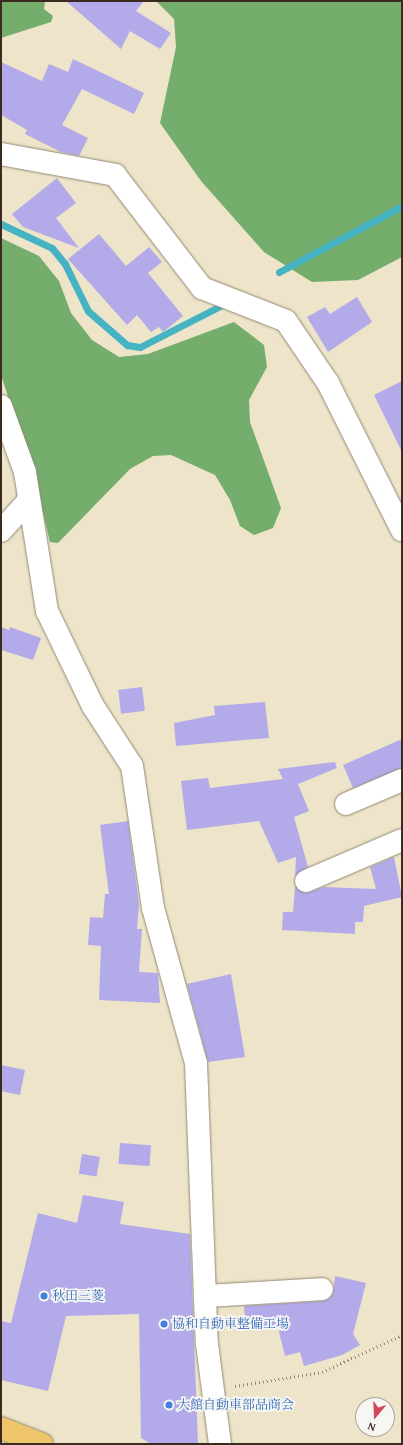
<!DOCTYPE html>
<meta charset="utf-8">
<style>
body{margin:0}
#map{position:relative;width:403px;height:1445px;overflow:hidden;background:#ede4c9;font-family:"Gentium Book Plus","Noto Serif JP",serif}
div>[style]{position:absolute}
.forest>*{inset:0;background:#74ad6c}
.stream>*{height:7px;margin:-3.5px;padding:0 3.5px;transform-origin:3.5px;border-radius:3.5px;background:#46b3c2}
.building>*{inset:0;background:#b3aae9;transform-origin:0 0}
.path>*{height:2.5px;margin-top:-1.25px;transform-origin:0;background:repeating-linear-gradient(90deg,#948774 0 1px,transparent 0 4px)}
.roads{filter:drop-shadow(0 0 1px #948774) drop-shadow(0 0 1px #948774)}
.street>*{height:22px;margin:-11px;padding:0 11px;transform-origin:11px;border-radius:11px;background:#fff}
.highway>*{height:22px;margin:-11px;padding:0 11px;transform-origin:11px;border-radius:11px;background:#eec569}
.dots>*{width:11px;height:11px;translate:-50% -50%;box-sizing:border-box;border:2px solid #f6f6f2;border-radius:50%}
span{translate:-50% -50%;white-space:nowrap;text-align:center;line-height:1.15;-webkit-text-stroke:3.5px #f6f6f2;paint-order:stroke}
.shop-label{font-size:13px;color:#366cbe}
.left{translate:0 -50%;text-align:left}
.frame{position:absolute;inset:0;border:2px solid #3b2a1e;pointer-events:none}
.north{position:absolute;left:355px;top:1397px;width:40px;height:40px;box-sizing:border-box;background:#f6f6f2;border:1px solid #aba49d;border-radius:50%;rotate:199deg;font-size:11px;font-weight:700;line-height:16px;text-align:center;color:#3b2a1e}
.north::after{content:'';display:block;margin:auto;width:14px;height:18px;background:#d1495b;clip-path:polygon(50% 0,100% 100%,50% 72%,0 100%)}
</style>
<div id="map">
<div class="forest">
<div style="clip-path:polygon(1px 1px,45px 1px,44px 9px,53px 16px,51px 22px,1px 38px)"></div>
<div style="clip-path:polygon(156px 1px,402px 1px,402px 257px,358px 280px,312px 282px,264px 252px,201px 181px,160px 123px,176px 47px,174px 19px)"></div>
<div style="clip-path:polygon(1px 238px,39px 256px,59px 281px,71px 313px,92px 340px,119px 357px,148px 354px,234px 322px,264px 345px,267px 367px,249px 400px,250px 422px,281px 508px,273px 528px,254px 535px,240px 526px,230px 500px,215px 475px,171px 455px,153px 456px,130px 469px,58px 543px,50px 542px,34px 476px,1px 375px)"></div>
</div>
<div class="stream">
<div style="left:1px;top:224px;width:56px;rotate:25.2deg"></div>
<div style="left:52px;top:248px;width:21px;rotate:51deg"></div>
<div style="left:65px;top:264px;width:52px;rotate:63.9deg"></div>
<div style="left:88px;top:311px;width:52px;rotate:41.1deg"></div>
<div style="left:127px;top:345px;width:13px;rotate:9deg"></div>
<div style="left:140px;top:347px;width:90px;rotate:-27.1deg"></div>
<div style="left:279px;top:272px;width:140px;rotate:-28.2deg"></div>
</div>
<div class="building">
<div style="clip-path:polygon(66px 1px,144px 1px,136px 11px,171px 33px,160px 49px,130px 31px,121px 49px)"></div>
<div style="clip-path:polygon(73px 59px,144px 93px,134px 114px,82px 89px,62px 125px,88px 138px,79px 156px,61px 152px,25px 134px,27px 130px,1px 115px,1px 62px,42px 81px,49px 64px,68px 72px)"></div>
<div style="clip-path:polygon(57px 178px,76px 203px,56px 218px,79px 248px,23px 227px,12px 214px)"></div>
<div style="clip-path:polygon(99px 234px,126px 266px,149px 247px,162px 262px,148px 273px,183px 316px,163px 332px,159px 327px,151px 332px,137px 315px,127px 325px,68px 259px)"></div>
<div style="clip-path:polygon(357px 297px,372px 322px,328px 352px,307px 317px,325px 307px,330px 314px)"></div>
<div style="clip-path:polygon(402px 381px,402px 452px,374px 395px)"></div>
<div style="clip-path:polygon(1px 627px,9px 630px,10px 627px,41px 638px,33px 660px,1px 650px)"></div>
<div style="left:142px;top:687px;width:24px;height:24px;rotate:83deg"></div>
<div style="clip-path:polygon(265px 702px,269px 738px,176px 746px,174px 723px,215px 715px,214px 706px)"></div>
<div style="clip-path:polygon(402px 739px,402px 768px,353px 788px,343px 765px)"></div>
<div style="clip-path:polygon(335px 762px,337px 768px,298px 784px,309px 811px,294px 817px,308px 867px,295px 876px,296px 857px,278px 863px,259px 821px,187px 830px,181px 781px,208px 778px,210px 788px,283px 779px,278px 769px)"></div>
<div style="clip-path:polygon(128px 821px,139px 904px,137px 929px,142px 929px,139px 972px,158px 973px,160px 1003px,99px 1000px,101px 946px,88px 945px,90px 917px,103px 918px,105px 894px,109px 894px,100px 825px)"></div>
<div style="clip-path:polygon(394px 857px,402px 897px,364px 906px,363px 922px,355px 922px,355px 934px,282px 930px,283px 912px,293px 912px,295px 886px,305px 893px,324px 887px,376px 889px,370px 867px)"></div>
<div style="clip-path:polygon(231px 974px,245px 1057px,208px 1062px,187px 984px)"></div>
<div style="clip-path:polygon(1px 1065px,25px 1070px,20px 1095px,1px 1091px)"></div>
<div style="left:120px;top:1143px;width:31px;height:21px;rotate:4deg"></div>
<div style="left:82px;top:1154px;width:18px;height:20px;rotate:9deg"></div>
<div style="clip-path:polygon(83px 1195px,124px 1202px,120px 1224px,190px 1234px,198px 1444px,151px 1444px,141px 1438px,139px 1314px,66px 1316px,48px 1391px,1px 1380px,1px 1321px,11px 1323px,38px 1213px,77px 1223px)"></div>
<div style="clip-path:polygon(335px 1276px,366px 1283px,353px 1334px,360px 1345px,342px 1355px,304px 1366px,300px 1352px,285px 1356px,278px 1328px,246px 1331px,244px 1306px,323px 1301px,333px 1294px)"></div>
</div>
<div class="path">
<div style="left:235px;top:1386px;width:88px;rotate:-9.1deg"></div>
<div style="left:322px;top:1372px;width:88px;rotate:-24.8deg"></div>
</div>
<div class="roads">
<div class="street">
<div style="left:1px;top:154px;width:116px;rotate:10.4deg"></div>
<div style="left:115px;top:175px;width:143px;rotate:52.4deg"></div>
<div style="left:202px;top:288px;width:90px;rotate:21.4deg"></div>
<div style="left:286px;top:321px;width:75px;rotate:55.9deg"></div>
<div style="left:328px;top:383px;width:165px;rotate:63.3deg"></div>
<div style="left:1px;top:406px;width:70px;rotate:70deg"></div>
<div style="left:25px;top:472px;width:141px;rotate:81deg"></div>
<div style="left:47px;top:611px;width:106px;rotate:64.2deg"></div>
<div style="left:93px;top:706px;width:72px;rotate:57deg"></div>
<div style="left:132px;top:766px;width:144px;rotate:81.6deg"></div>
<div style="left:153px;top:908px;width:161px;rotate:74.5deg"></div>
<div style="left:196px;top:1063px;width:281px;rotate:87.8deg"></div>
<div style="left:207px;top:1344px;width:101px;rotate:82.6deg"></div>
<div style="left:1px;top:531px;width:42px;rotate:-47.9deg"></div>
<div style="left:346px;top:804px;width:61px;rotate:-23.2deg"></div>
<div style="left:306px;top:881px;width:104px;rotate:-23.1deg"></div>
<div style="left:205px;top:1296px;width:117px;rotate:-3.4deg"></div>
</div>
<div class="highway">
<div style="left:1px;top:1428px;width:44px;rotate:21.3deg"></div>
</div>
</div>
<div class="dots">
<div style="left:44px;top:1296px;background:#3f7fe0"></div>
<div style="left:164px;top:1324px;background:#3f7fe0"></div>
<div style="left:169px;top:1405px;background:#3f7fe0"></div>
</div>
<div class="shop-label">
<span class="left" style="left:52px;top:1296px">秋田三菱</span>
<span class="left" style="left:172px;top:1324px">協和自動車整備工場</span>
<span class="left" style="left:177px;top:1405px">大館自動車部品商会</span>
</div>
<div class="frame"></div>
<div class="north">N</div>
</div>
